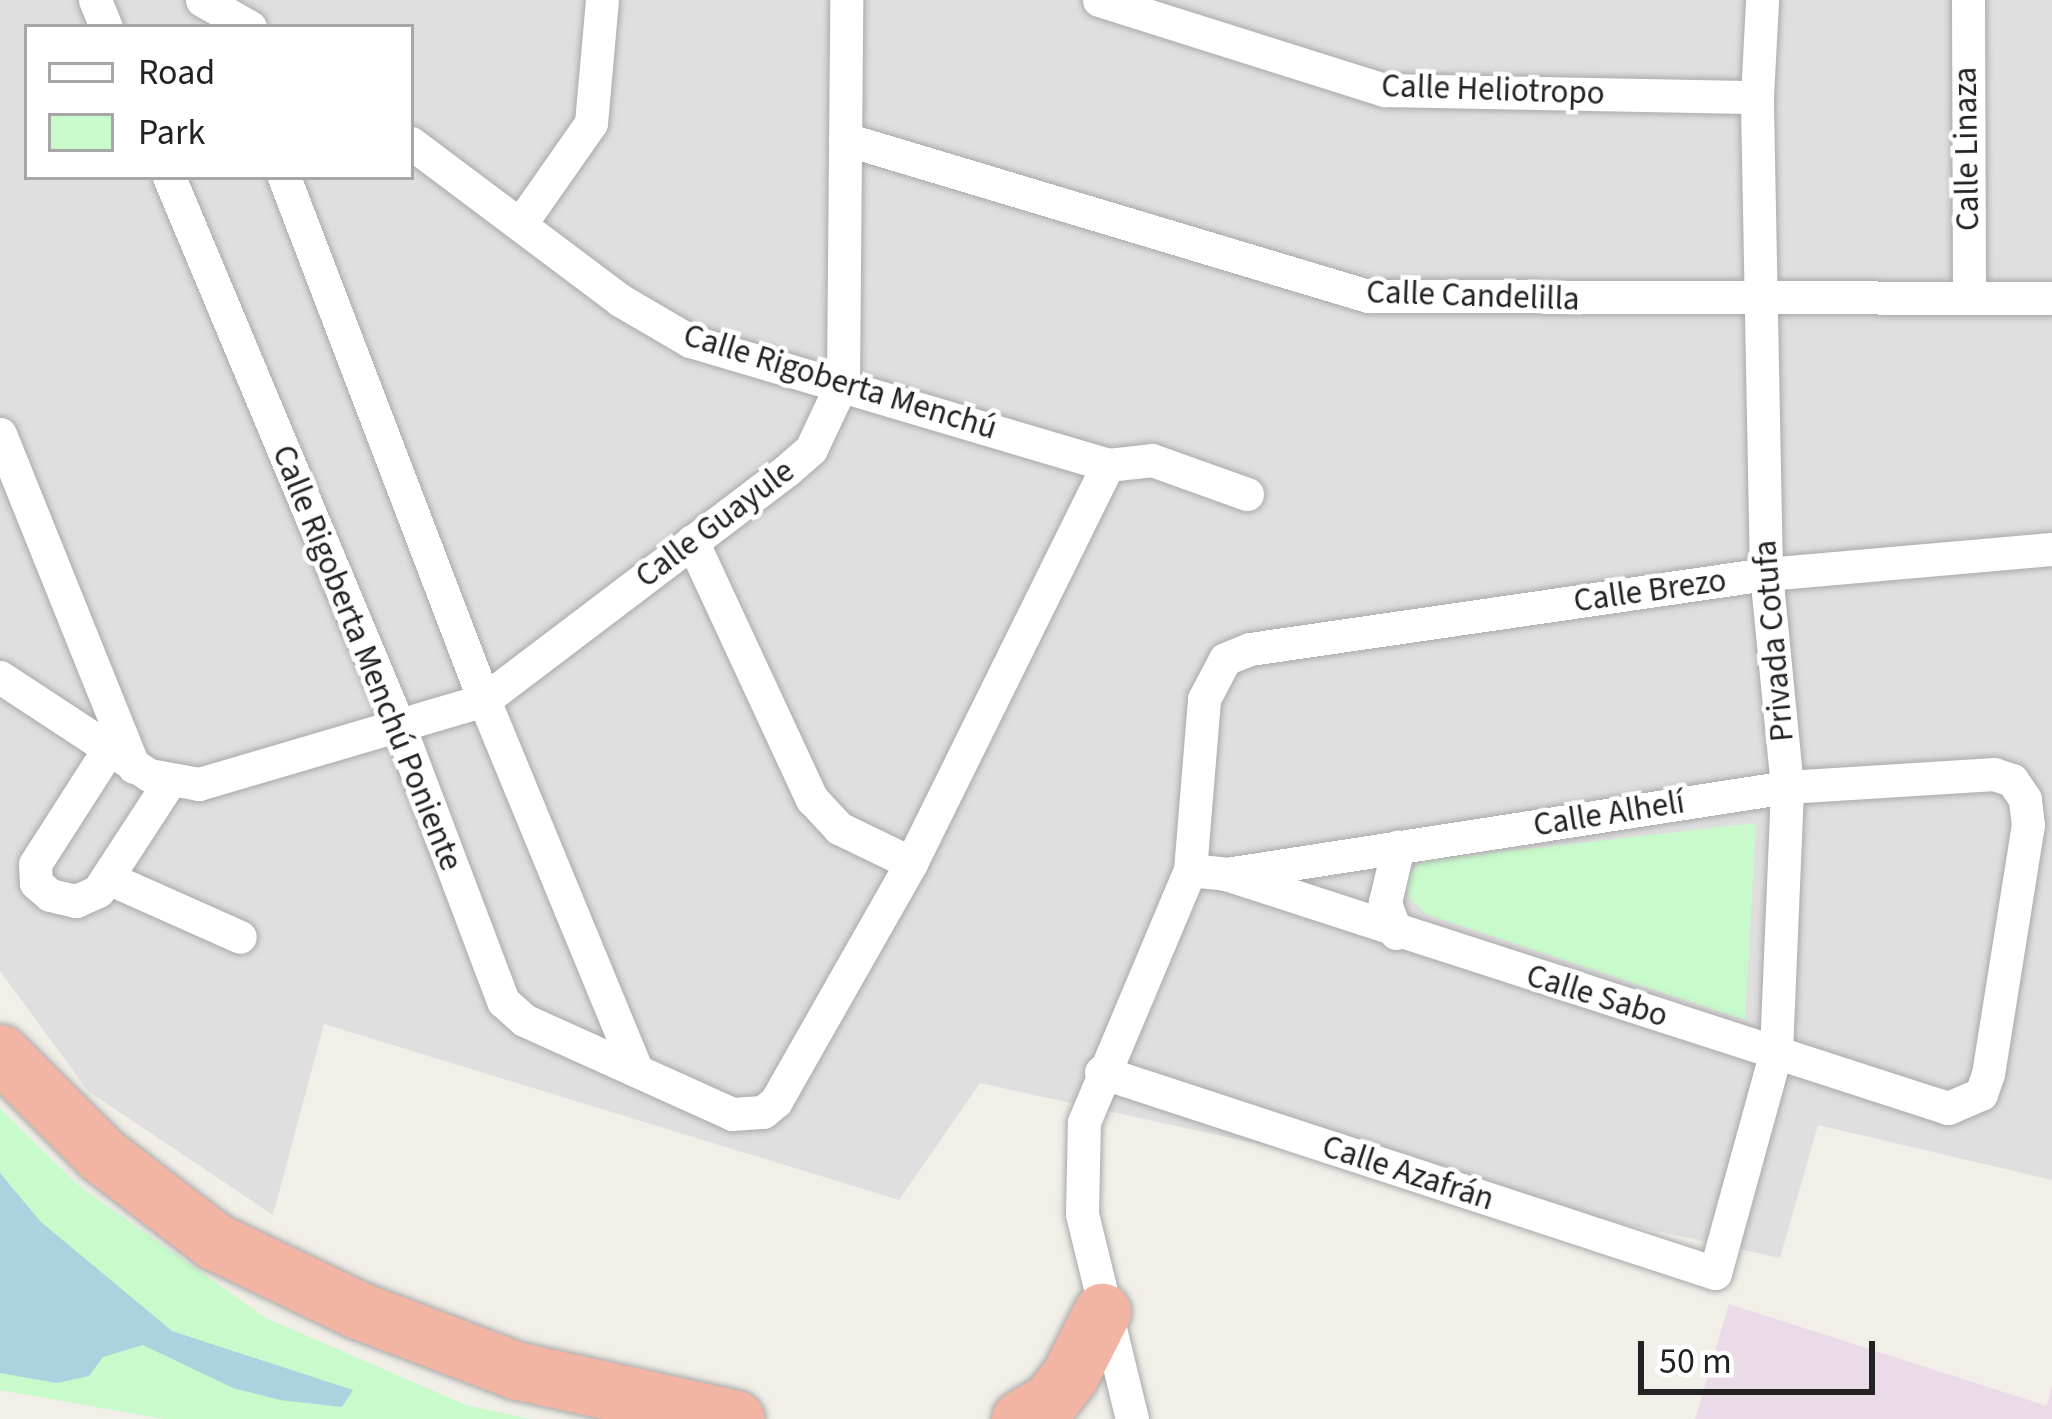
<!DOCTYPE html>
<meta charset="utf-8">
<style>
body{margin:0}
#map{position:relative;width:2052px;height:1419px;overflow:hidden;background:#f2efe9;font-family:"Source Sans 3",sans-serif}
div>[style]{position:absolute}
.residential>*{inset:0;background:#e0dfdf}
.industrial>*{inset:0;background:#ebdbe8}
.park>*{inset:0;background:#c8facc}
.water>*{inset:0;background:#aad3df}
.roads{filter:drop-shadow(0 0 3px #a9a9a9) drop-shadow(0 0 3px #a9a9a9)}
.minor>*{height:33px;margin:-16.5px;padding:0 16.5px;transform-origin:16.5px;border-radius:16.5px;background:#fff}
.trunk>*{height:57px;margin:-28.5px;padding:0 28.5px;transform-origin:28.5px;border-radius:28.5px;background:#f2b4a3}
span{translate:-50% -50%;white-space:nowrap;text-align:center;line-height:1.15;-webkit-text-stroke:9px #fff;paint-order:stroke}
.street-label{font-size:33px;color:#222}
.legend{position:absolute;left:24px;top:24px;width:390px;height:156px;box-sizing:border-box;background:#fff;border:3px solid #a7a7a7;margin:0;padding:15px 21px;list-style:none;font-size:36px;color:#222}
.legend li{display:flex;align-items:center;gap:24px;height:60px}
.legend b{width:60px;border:3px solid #a7a7a7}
.scale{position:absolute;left:1638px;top:1341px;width:237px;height:54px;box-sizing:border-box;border:6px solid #222;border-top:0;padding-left:15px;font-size:36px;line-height:42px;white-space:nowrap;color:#222;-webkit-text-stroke:9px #fff;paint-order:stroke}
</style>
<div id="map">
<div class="residential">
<div style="clip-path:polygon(evenodd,0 0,2052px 0,2052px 1180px,1818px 1125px,1780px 1258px,980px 1083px,899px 1200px,324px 1024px,273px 1215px,88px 1091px,0 971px,0 0,27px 27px,411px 27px,411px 177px,27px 177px,27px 27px)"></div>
</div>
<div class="industrial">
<div style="clip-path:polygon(1729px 1304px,2047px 1406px,2052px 1385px,2052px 1419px,1695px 1419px)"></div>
</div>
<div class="park">
<div style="clip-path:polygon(1756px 823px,1745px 1020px,1426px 914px,1408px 896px,1407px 878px,1421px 861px)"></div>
<div style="clip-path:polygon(0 1108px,79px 1186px,266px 1318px,466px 1405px,530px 1419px,164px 1419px,0 1390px)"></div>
</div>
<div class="water">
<div style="clip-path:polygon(0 1173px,41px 1222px,172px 1331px,353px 1390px,342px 1407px,280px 1400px,233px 1388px,143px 1345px,103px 1357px,89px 1376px,57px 1383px,0 1373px)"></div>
</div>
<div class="roads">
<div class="minor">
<div style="left:95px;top:0;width:29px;rotate:68deg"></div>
<div style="left:202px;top:0;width:55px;rotate:29.4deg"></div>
<div style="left:1099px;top:0;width:300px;rotate:17.5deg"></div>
<div style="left:1385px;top:90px;width:372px;rotate:1.1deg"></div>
<div style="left:1968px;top:0;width:298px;rotate:89.8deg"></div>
<div style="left:845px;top:139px;width:546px;rotate:16.71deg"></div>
<div style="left:1368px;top:296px;width:684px;rotate:0.17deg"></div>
<div style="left:411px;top:143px;width:261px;rotate:36.9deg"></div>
<div style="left:620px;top:300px;width:81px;rotate:30.4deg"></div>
<div style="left:690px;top:341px;width:436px;rotate:16.5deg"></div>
<div style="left:1108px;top:465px;width:44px;rotate:-6.5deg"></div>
<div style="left:1152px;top:460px;width:101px;rotate:19.7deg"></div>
<div style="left:169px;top:177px;width:601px;rotate:67.28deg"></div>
<div style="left:401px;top:731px;width:289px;rotate:69.3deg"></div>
<div style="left:503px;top:1001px;width:28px;rotate:42deg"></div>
<div style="left:524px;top:1020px;width:228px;rotate:24.3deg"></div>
<div style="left:732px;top:1114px;width:31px;rotate:-4deg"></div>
<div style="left:763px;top:1112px;width:17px;rotate:-40deg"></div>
<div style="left:776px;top:1101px;width:274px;rotate:-60.4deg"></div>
<div style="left:911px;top:863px;width:444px;rotate:-63.7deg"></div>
<div style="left:284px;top:177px;width:560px;rotate:69.07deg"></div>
<div style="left:484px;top:700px;width:399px;rotate:67.6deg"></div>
<div style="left:521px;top:223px;width:122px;rotate:-55deg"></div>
<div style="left:591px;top:123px;width:123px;rotate:-84.9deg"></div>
<div style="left:0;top:434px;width:359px;rotate:68.1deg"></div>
<div style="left:692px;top:541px;width:285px;rotate:65.1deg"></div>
<div style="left:812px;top:799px;width:40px;rotate:47deg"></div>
<div style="left:839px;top:828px;width:80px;rotate:25.9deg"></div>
<div style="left:0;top:677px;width:178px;rotate:33.3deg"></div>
<div style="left:149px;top:775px;width:51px;rotate:10.2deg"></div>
<div style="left:199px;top:784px;width:297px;rotate:-16.4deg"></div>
<div style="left:484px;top:700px;width:380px;rotate:-37.2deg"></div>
<div style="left:787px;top:470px;width:32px;rotate:-41deg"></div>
<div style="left:811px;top:449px;width:75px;rotate:-64.8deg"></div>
<div style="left:843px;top:381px;width:381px;rotate:-89.5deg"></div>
<div style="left:108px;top:750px;width:135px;rotate:122.6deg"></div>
<div style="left:35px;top:864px;width:19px;rotate:87deg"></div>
<div style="left:36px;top:883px;width:18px;rotate:41deg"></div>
<div style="left:50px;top:895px;width:27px;rotate:13deg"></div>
<div style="left:76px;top:901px;width:24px;rotate:-24deg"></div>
<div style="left:98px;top:891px;width:126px;rotate:-56.9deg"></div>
<div style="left:1190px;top:870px;width:36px;rotate:6deg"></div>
<div style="left:1226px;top:874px;width:759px;rotate:17.96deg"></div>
<div style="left:1948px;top:1108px;width:36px;rotate:-23deg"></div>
<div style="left:1981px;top:1094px;width:21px;rotate:-71deg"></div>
<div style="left:1988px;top:1074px;width:252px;rotate:-80.9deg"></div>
<div style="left:2028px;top:825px;width:26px;rotate:-97deg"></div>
<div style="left:2025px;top:799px;width:23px;rotate:-124deg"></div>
<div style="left:2012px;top:780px;width:19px;rotate:-162deg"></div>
<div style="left:1994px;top:774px;width:207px;rotate:176.4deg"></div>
<div style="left:1787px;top:787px;width:568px;rotate:171.18deg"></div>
<div style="left:110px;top:879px;width:142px;rotate:24deg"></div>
<div style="left:1396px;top:933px;width:33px;rotate:-110deg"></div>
<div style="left:1385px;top:902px;width:57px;rotate:-76.7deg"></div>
<div style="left:1101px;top:1072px;width:646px;rotate:18.13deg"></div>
<div style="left:1715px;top:1273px;width:229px;rotate:-74.6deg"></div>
<div style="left:1776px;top:1052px;width:265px;rotate:-87.6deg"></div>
<div style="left:1787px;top:787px;width:214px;rotate:-95.6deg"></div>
<div style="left:1766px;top:574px;width:477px;rotate:-91.1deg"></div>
<div style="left:1757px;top:97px;width:97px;rotate:-87deg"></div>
<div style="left:1132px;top:1419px;width:211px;rotate:-103.7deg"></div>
<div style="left:1082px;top:1214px;width:92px;rotate:-88.8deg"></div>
<div style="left:1084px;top:1122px;width:273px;rotate:-67.2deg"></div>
<div style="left:1190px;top:870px;width:172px;rotate:-85.3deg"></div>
<div style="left:1204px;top:699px;width:45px;rotate:-62.3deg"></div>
<div style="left:1225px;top:659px;width:27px;rotate:-22deg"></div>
<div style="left:1250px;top:649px;width:521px;rotate:-8.27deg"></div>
<div style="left:1766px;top:574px;width:287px;rotate:-5deg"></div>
</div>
<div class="trunk">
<div style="left:0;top:1053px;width:144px;rotate:45deg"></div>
<div style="left:102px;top:1155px;width:141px;rotate:37.5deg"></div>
<div style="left:214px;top:1241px;width:160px;rotate:25.6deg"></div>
<div style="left:358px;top:1310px;width:168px;rotate:20.9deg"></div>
<div style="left:515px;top:1370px;width:226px;rotate:12.5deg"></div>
<div style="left:1020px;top:1419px;width:35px;rotate:-31deg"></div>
<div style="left:1050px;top:1401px;width:33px;rotate:-52deg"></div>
<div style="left:1070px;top:1375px;width:71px;rotate:-63.1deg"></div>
</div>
</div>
<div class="street-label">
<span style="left:1493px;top:90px;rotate:2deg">Calle Heliotropo</span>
<span style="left:1967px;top:149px;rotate:-91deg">Calle Linaza</span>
<span style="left:1473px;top:296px;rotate:2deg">Calle Candelilla</span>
<span style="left:840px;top:382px;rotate:17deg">Calle Rigoberta Menchú</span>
<span style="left:715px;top:524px;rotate:-37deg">Calle Guayule</span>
<span style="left:1650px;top:591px;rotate:-8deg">Calle Brezo</span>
<span style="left:1774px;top:641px;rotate:-95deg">Privada Cotufa</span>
<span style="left:367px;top:658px;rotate:68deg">Calle Rigoberta Menchú Poniente</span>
<span style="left:1609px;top:814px;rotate:-9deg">Calle Alhelí</span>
<span style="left:1597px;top:996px;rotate:17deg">Calle Sabo</span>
<span style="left:1408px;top:1173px;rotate:18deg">Calle Azafrán</span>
</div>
<ul class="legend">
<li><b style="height:15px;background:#fff"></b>Road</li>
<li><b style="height:33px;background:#c8facc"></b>Park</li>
</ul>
<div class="scale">50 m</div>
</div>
